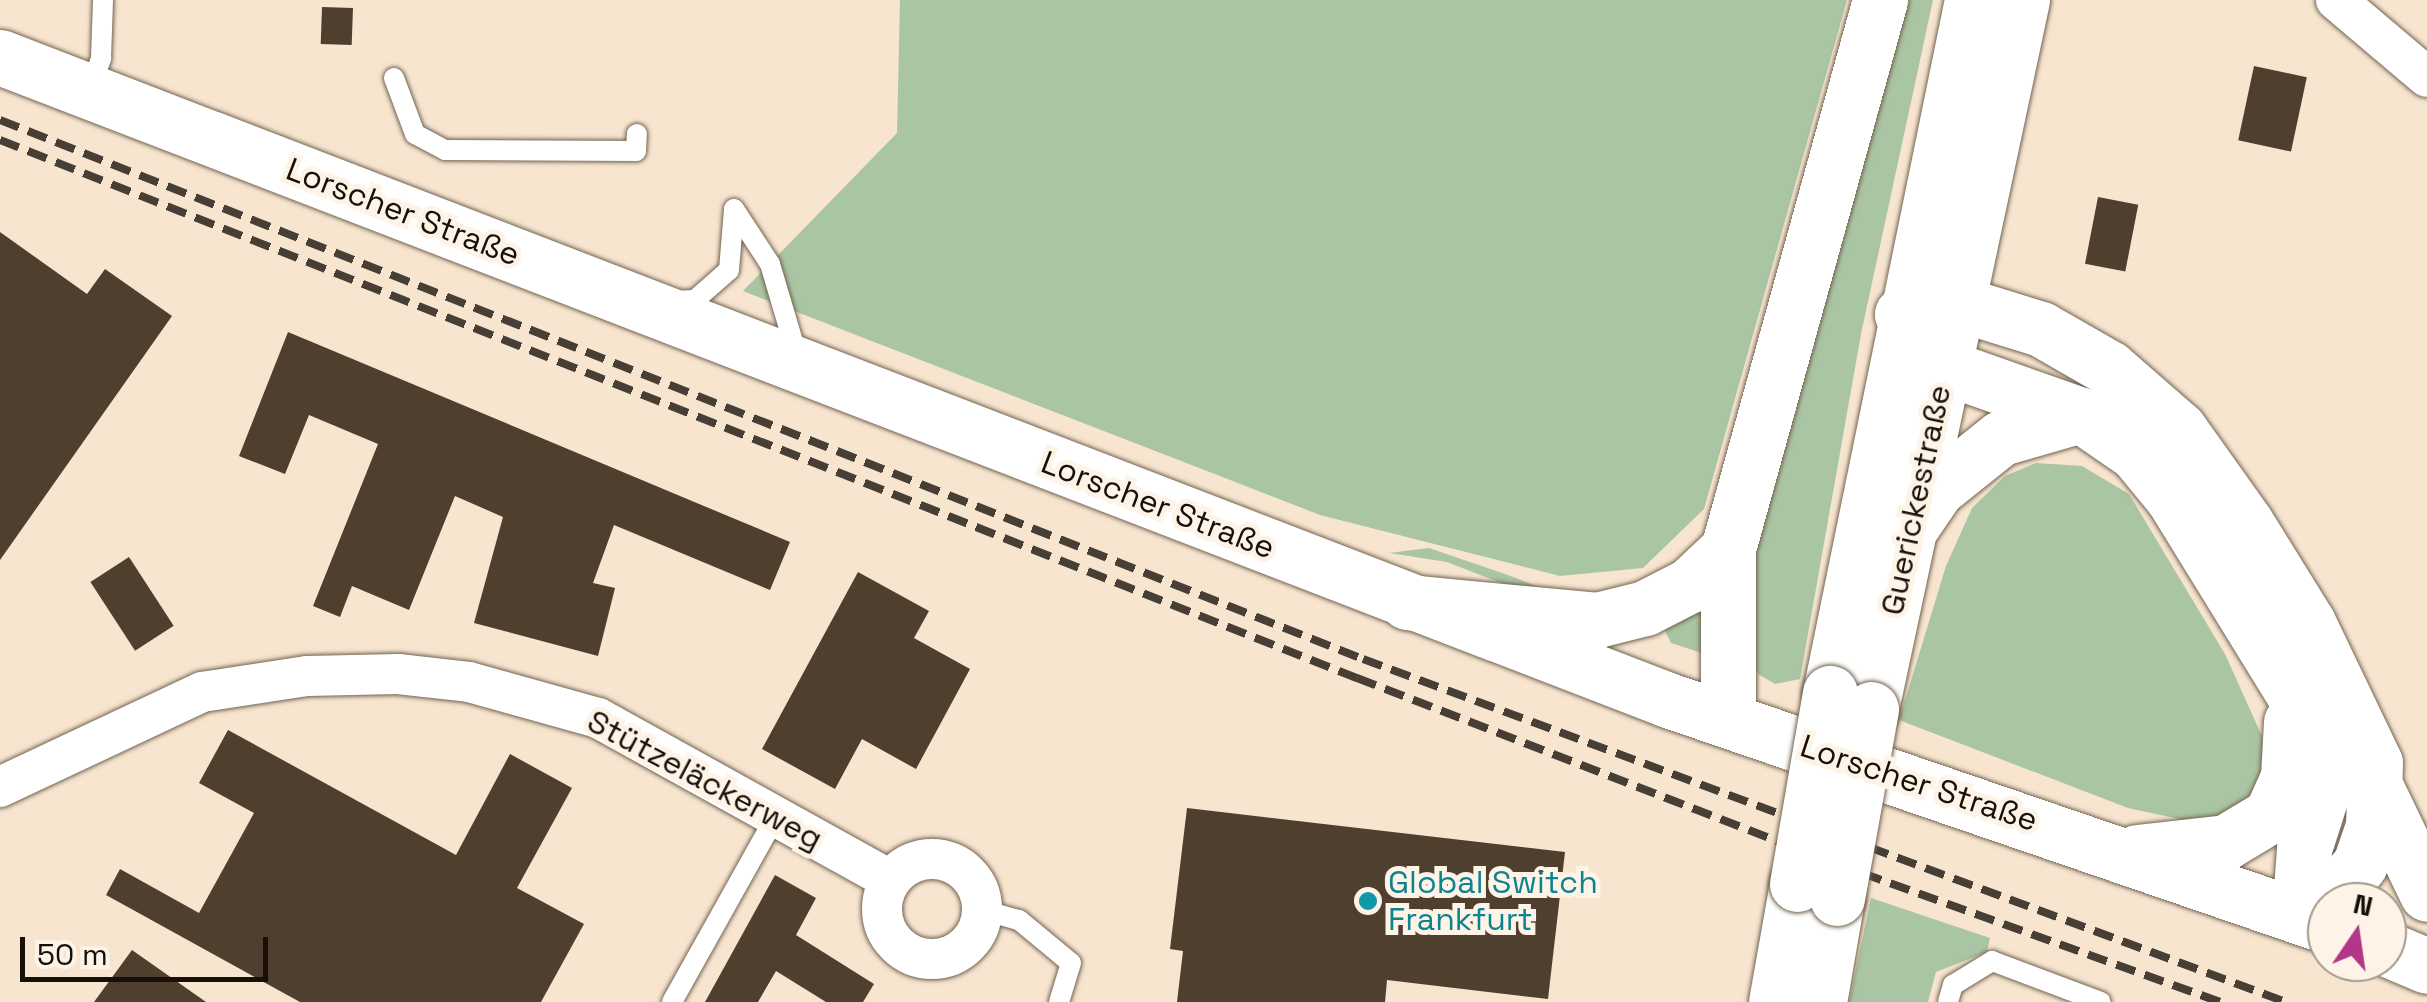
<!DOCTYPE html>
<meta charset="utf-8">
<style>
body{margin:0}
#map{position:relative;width:2427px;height:1002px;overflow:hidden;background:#f7e5d0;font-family:"Space Grotesk",sans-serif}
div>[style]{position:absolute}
.green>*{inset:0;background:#aac5a3}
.building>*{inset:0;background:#4e3f2e;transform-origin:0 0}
.roads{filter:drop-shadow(0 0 2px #726350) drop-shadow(0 0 2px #726350)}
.service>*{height:20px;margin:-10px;padding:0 10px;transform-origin:10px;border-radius:10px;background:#fff}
.minor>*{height:40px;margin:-20px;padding:0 20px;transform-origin:20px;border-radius:20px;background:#fff}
.minor>.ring{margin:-20px;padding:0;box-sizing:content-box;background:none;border:40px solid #fff;border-radius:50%}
.secondary>*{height:55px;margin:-27.5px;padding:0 27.5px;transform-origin:27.5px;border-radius:27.5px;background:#fff}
.motorway>*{height:55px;margin:-27.5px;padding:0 27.5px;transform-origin:27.5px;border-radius:27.5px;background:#fff}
.rail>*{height:8px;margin-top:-4px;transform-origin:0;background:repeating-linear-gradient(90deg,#473f35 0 20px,transparent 0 30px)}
.bridges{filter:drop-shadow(0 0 2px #726350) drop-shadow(0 0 2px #726350)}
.secondary-bridge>*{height:55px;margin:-27.5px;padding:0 27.5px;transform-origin:27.5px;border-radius:27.5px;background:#fff}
.dots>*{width:28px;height:28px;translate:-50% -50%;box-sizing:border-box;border:5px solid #fef3e7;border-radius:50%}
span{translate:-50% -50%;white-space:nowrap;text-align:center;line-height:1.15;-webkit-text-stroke:10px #fef3e7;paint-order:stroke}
.street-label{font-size:32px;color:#161009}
.culture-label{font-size:32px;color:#0d838f}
.left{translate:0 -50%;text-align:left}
.north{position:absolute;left:2307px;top:882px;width:100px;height:100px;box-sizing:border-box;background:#fef3e7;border:2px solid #a1988e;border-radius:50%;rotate:13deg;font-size:28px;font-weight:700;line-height:40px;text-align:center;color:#161009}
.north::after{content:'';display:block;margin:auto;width:35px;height:45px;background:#b23788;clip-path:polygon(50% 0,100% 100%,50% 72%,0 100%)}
.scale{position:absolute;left:20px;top:937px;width:248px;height:45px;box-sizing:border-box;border:5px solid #161009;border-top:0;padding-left:12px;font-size:30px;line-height:35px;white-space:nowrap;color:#161009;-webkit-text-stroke:8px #fef3e7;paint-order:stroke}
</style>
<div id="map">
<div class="green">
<div style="clip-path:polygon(900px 0,1847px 0,1704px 509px,1643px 568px,1560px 576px,1320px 515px,743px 291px,897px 133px)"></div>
<div style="clip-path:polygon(1902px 0,1933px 0,1861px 334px,1800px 679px,1775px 684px,1758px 674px,1748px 654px,1752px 551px)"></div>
<div style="clip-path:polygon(2036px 463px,2082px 466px,2129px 494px,2225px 654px,2266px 745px,2261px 784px,2232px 813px,2193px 822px,2128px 808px,1899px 720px,1946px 566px,1972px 508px,2005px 476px)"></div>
<div style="clip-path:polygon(1429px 548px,1508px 575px,1552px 592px,1531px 595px,1447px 562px,1389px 553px)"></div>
<div style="clip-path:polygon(1712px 577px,1711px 656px,1671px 643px,1658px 616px)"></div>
<div style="clip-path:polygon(1871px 898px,1990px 938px,1987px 952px,1936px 972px,1928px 1002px,1849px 1002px)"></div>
</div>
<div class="building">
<div style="left:322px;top:7px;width:31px;height:37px;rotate:2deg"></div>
<div style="left:2254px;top:66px;width:54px;height:76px;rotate:12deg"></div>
<div style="left:2098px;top:197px;width:41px;height:68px;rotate:11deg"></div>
<div style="clip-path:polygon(0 232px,87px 294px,105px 269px,172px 316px,0 560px)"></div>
<div style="clip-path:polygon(288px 332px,790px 542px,770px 590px,614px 525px,593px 583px,615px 588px,598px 656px,474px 623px,503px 517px,455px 496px,409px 610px,352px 586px,340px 617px,313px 606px,378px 444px,309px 415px,285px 474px,239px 456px)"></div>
<div style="left:129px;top:557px;width:82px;height:46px;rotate:57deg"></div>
<div style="clip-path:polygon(858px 572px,929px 611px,914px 638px,970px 669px,916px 769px,862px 739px,835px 789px,762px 749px)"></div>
<div style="clip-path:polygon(228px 730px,456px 855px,510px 754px,572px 788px,517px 888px,584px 924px,541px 1002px,300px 1002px,106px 895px,120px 869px,199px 913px,254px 813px,199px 783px)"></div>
<div style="clip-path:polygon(1187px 808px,1565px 852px,1548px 999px,1387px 980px,1385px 1002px,1177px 1002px,1183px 951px,1170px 949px)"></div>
<div style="clip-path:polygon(775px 875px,816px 898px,796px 935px,874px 984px,863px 1002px,826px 1002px,776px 971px,758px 1002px,705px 1002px)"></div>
<div style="clip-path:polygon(132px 950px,206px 1002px,94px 1002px)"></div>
</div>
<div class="roads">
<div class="service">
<div style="left:394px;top:78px;width:60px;rotate:69.4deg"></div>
<div style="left:415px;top:134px;width:34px;rotate:28deg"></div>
<div style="left:445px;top:150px;width:191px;rotate:0.3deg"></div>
<div style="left:636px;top:151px;width:17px;rotate:-87deg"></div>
<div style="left:90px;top:89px;width:33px;rotate:-70deg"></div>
<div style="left:101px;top:58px;width:58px;rotate:-88deg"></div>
<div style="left:734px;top:209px;width:66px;rotate:56.8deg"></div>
<div style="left:770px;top:264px;width:95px;rotate:73.5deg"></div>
<div style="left:674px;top:301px;width:21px;rotate:-3deg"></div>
<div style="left:695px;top:300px;width:45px;rotate:-41.4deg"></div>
<div style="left:729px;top:270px;width:61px;rotate:-85.3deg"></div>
<div style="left:983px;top:910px;width:37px;rotate:16deg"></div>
<div style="left:1019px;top:920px;width:67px;rotate:39.6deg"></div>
<div style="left:1071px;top:963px;width:41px;rotate:107.1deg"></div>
<div style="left:672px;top:1002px;width:213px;rotate:-60.8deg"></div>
<div style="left:1948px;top:1002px;width:18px;rotate:-74deg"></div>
<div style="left:1953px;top:985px;width:46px;rotate:-31.6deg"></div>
<div style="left:1992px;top:961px;width:116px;rotate:20.6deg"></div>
</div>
<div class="minor">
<div style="left:2336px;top:0;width:119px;rotate:40.2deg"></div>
<div style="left:0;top:787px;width:223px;rotate:-25.2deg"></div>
<div style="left:202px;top:692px;width:106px;rotate:-8.7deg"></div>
<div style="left:307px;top:676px;width:91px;rotate:-1.3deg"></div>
<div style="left:398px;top:674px;width:71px;rotate:6.4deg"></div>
<div style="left:469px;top:682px;width:134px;rotate:15.6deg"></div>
<div style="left:598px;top:718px;width:334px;rotate:29deg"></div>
<div class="ring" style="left:882px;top:859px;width:60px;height:60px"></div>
</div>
<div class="secondary">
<div style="left:0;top:57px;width:1788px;rotate:21.08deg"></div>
<div style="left:1668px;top:700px;width:697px;rotate:18.93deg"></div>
<div style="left:1902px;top:314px;width:56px;rotate:-11.3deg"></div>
<div style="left:1957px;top:303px;width:88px;rotate:17.2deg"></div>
<div style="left:2041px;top:329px;width:78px;rotate:29.8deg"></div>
<div style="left:2109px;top:368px;width:93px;rotate:41.1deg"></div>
<div style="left:2179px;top:429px;width:115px;rotate:54.5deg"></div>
<div style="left:2246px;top:523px;width:118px;rotate:58.2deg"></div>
<div style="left:2308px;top:623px;width:155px;rotate:64.4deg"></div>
<div style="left:2375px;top:763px;width:63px;rotate:91.8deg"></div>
<div style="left:2373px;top:826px;width:40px;rotate:108.9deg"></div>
<div style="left:2360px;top:864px;width:31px;rotate:130deg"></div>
<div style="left:2340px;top:888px;width:49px;rotate:146.6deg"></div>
<div style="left:1902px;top:314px;width:68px;rotate:50.9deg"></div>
<div style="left:1945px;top:367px;width:144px;rotate:19.4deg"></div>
<div style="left:2081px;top:415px;width:67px;rotate:34.6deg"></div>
<div style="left:2136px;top:453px;width:58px;rotate:50.6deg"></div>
<div style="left:2173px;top:498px;width:265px;rotate:58.4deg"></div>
<div style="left:2312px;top:724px;width:38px;rotate:75deg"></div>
<div style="left:2322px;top:761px;width:35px;rotate:92deg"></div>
<div style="left:2321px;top:796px;width:56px;rotate:107.8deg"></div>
<div style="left:2304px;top:849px;width:66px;rotate:94.3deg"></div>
<div style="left:1911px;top:527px;width:46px;rotate:-55.6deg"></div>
<div style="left:1937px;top:489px;width:82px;rotate:-38.6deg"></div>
<div style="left:2001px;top:438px;width:83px;rotate:-16deg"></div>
<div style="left:1830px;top:693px;width:707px;rotate:-78.42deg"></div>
<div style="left:1871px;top:709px;width:725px;rotate:-77.98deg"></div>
<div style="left:2377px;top:790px;width:115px;rotate:64.3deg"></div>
<div style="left:2137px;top:852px;width:90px;rotate:-6.4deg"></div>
<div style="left:2226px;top:842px;width:52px;rotate:-31deg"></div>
<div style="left:2271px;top:815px;width:42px;rotate:-65.9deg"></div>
<div style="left:2288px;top:777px;width:55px;rotate:-86.9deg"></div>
<div style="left:2387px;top:949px;width:43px;rotate:23deg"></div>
<div style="left:1776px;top:1002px;width:120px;rotate:-79.9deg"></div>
<div style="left:1819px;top:1002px;width:106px;rotate:-80.2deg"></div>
</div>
<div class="motorway">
<div style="left:1407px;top:602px;width:191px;rotate:5.4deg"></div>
<div style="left:1597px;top:620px;width:49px;rotate:-14deg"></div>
<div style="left:1645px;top:608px;width:51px;rotate:-27.1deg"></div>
<div style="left:1690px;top:585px;width:52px;rotate:-43.5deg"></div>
<div style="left:1728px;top:719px;width:170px;rotate:-90deg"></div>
<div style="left:1728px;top:549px;width:570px;rotate:-74.52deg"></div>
</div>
</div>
<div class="rail">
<div style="left:0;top:120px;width:1466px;rotate:21.58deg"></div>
<div style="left:1363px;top:659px;width:985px;rotate:20.39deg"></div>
<div style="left:0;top:140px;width:1460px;rotate:21.63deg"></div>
<div style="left:1357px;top:678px;width:512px;rotate:21.2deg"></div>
<div style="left:1834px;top:863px;width:410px;rotate:19.8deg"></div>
</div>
<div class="bridges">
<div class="secondary-bridge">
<div style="left:1797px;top:884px;width:194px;rotate:-80.2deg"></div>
<div style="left:1837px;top:898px;width:192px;rotate:-79.8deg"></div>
</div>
</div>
<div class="dots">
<div style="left:1368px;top:901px;background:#0f9aa8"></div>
</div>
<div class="street-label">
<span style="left:403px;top:212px;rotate:21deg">Lorscher Straße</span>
<span style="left:1916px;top:500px;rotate:-78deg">Guerickestraße</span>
<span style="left:1158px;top:505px;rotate:21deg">Lorscher Straße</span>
<span style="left:705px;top:780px;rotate:28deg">Stützeläckerweg</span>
<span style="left:1919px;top:783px;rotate:18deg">Lorscher Straße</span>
</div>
<div class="culture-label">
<span class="left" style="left:1388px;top:901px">Global Switch<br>Frankfurt</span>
</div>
<div class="north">N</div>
<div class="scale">50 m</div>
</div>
